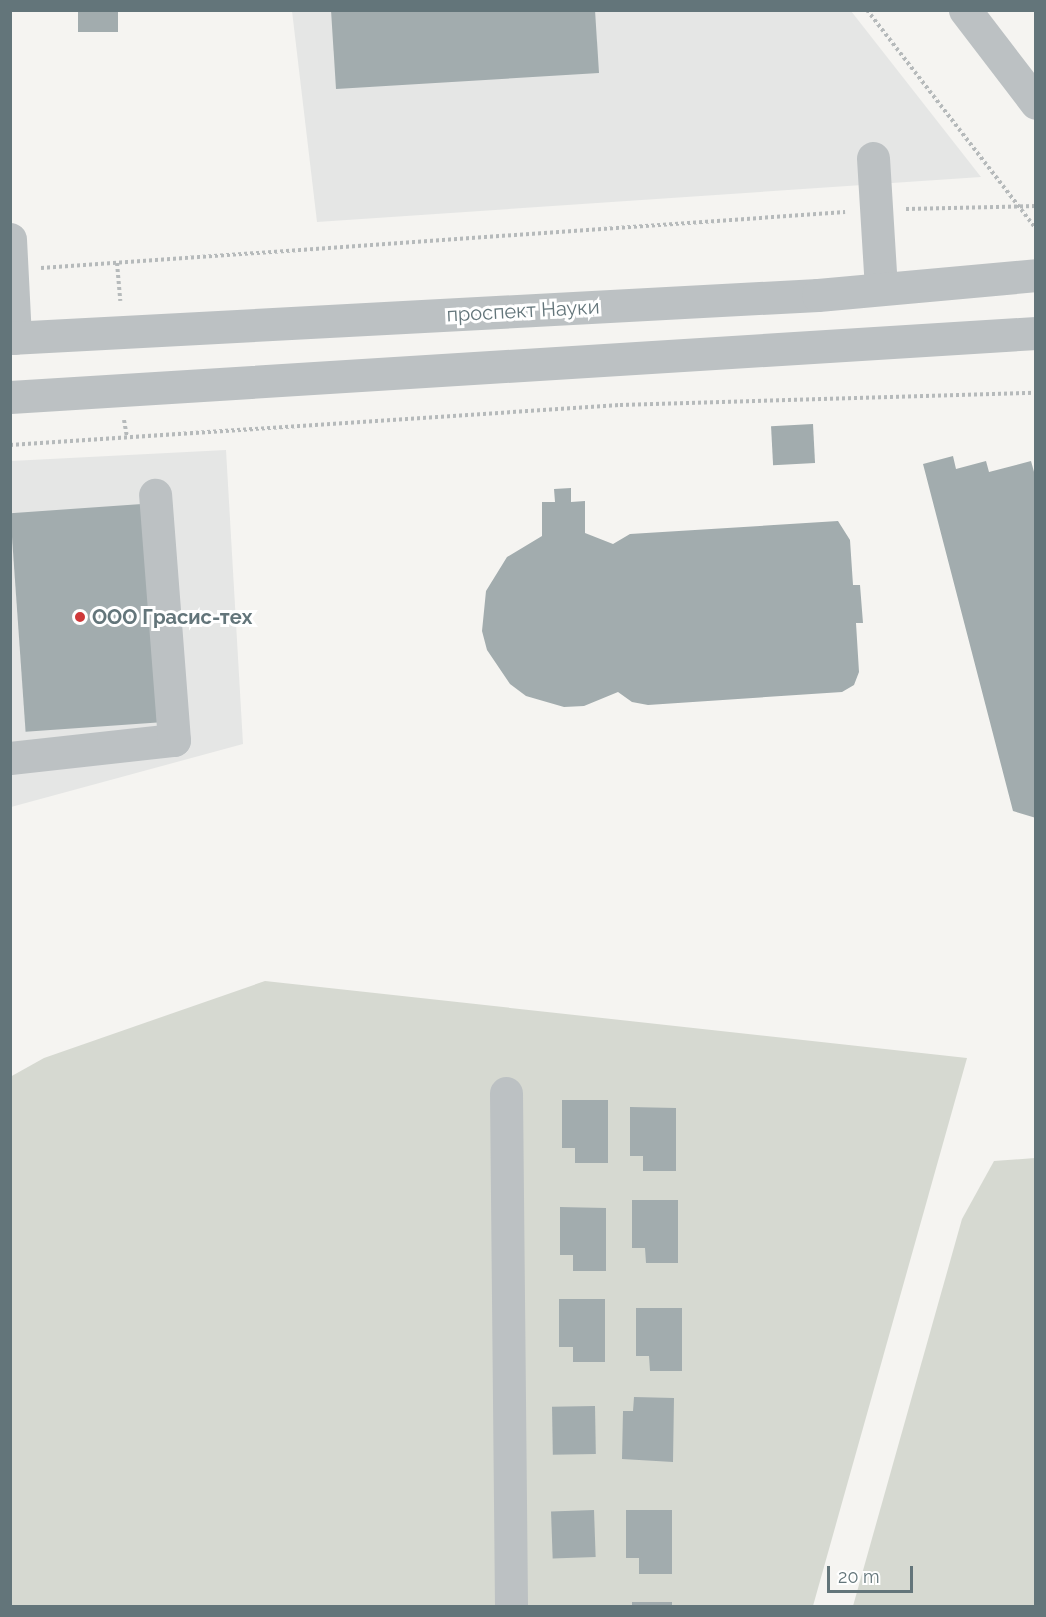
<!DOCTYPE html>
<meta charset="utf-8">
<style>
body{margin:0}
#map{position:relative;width:1046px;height:1617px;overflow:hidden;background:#f5f4f1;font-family:Raleway,sans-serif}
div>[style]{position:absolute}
.built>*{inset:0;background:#e5e6e5}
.green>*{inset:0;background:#d6d9d1}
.building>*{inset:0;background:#a2acae;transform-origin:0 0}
.path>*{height:4px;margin-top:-2px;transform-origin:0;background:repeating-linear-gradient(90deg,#b6babb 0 3px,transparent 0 6px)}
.minor>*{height:33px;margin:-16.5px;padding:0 16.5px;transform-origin:16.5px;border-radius:16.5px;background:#bcc1c3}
.dots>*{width:16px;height:16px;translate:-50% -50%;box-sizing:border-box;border:3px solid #fff;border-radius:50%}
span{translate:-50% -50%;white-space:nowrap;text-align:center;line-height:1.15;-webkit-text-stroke:6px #fff;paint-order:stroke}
.street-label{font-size:20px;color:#63757a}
.poi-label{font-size:20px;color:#63757a;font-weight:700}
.left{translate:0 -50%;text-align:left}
.frame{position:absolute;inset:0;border:12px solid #63757a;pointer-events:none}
.scale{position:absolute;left:827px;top:1566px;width:86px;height:27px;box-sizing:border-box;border:3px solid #63757a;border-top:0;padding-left:8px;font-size:18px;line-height:21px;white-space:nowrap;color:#63757a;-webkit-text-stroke:4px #fff;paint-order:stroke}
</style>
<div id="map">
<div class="built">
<div style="clip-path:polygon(292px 11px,851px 11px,981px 177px,317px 222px)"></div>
<div style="clip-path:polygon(226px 450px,243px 744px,11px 807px,11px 461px)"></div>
</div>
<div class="green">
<div style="clip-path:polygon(265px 981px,967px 1058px,813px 1606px,11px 1606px,10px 1077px,44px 1058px)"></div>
<div style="clip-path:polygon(1035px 1158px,1035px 1606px,853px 1606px,962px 1219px,994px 1161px)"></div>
</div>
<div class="building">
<div style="left:78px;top:10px;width:40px;height:22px"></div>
<div style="clip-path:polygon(331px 10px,595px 10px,599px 73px,336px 89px)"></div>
<div style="left:813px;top:424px;width:39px;height:42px;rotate:87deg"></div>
<div style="clip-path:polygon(953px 456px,956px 469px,986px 461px,989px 472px,1031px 461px,1036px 479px,1036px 818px,1013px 811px,923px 464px)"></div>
<div style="clip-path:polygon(571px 488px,571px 502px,585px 501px,585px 533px,613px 544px,630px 534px,838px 521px,850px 540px,853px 585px,860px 585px,863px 623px,856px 623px,859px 672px,854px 685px,842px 692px,648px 705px,632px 702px,618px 692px,584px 706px,564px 707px,526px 696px,510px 684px,487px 650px,482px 631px,486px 591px,507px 557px,542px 536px,542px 502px,555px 502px,554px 489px)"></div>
<div style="left:142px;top:504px;width:219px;height:132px;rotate:86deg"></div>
<div style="clip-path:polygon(562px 1100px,608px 1100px,608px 1163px,575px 1163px,575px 1148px,562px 1148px)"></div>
<div style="clip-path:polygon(630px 1107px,676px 1108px,676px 1171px,643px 1171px,643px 1156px,630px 1156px)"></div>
<div style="clip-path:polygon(632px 1200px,678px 1200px,678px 1263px,646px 1263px,645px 1248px,632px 1248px)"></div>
<div style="clip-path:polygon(560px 1207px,606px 1208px,606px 1271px,573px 1271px,573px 1255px,560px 1255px)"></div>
<div style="clip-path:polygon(559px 1299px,605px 1299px,605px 1362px,573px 1362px,573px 1347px,559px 1347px)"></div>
<div style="clip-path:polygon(636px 1308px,682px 1308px,682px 1371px,650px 1371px,649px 1356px,636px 1356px)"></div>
<div style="clip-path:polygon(634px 1397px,674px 1398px,673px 1462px,622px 1459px,623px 1411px,633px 1411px)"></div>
<div style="left:595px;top:1406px;width:48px;height:43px;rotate:89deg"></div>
<div style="left:594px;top:1510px;width:47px;height:43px;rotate:88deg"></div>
<div style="clip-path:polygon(626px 1510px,672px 1510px,672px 1574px,639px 1574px,639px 1558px,626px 1558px)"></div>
<div style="left:632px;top:1602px;width:40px;height:4px"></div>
</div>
<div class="path">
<div style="left:867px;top:10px;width:277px;rotate:52.3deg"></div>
<div style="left:906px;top:209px;width:130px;rotate:-1.3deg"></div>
<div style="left:117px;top:263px;width:38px;rotate:85deg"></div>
<div style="left:41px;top:268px;width:806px;rotate:-3.98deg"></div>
<div style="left:124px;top:420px;width:17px;rotate:80deg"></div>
<div style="left:10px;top:445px;width:611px;rotate:-3.75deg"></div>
<div style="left:620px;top:405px;width:416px;rotate:-1.7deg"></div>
</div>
<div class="minor">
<div style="left:965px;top:10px;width:117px;rotate:52.6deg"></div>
<div style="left:873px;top:158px;width:131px;rotate:86.5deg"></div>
<div style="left:10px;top:239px;width:99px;rotate:87.1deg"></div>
<div style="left:10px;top:338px;width:809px;rotate:-3.05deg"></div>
<div style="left:818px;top:295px;width:219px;rotate:-5.2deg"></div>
<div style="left:10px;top:397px;width:1028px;rotate:-3.57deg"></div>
<div style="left:10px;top:758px;width:165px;rotate:-6.3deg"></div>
<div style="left:174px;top:740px;width:246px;rotate:-94.4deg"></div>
<div style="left:506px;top:1093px;width:513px;rotate:89.44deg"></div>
</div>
<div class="dots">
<div style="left:80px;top:617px;background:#ce3839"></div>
</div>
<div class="street-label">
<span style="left:523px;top:311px;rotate:-3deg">проспект Науки</span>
</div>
<div class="poi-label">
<span class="left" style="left:92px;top:617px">ООО Грасис-тех</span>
</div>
<div class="frame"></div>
<div class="scale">20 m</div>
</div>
